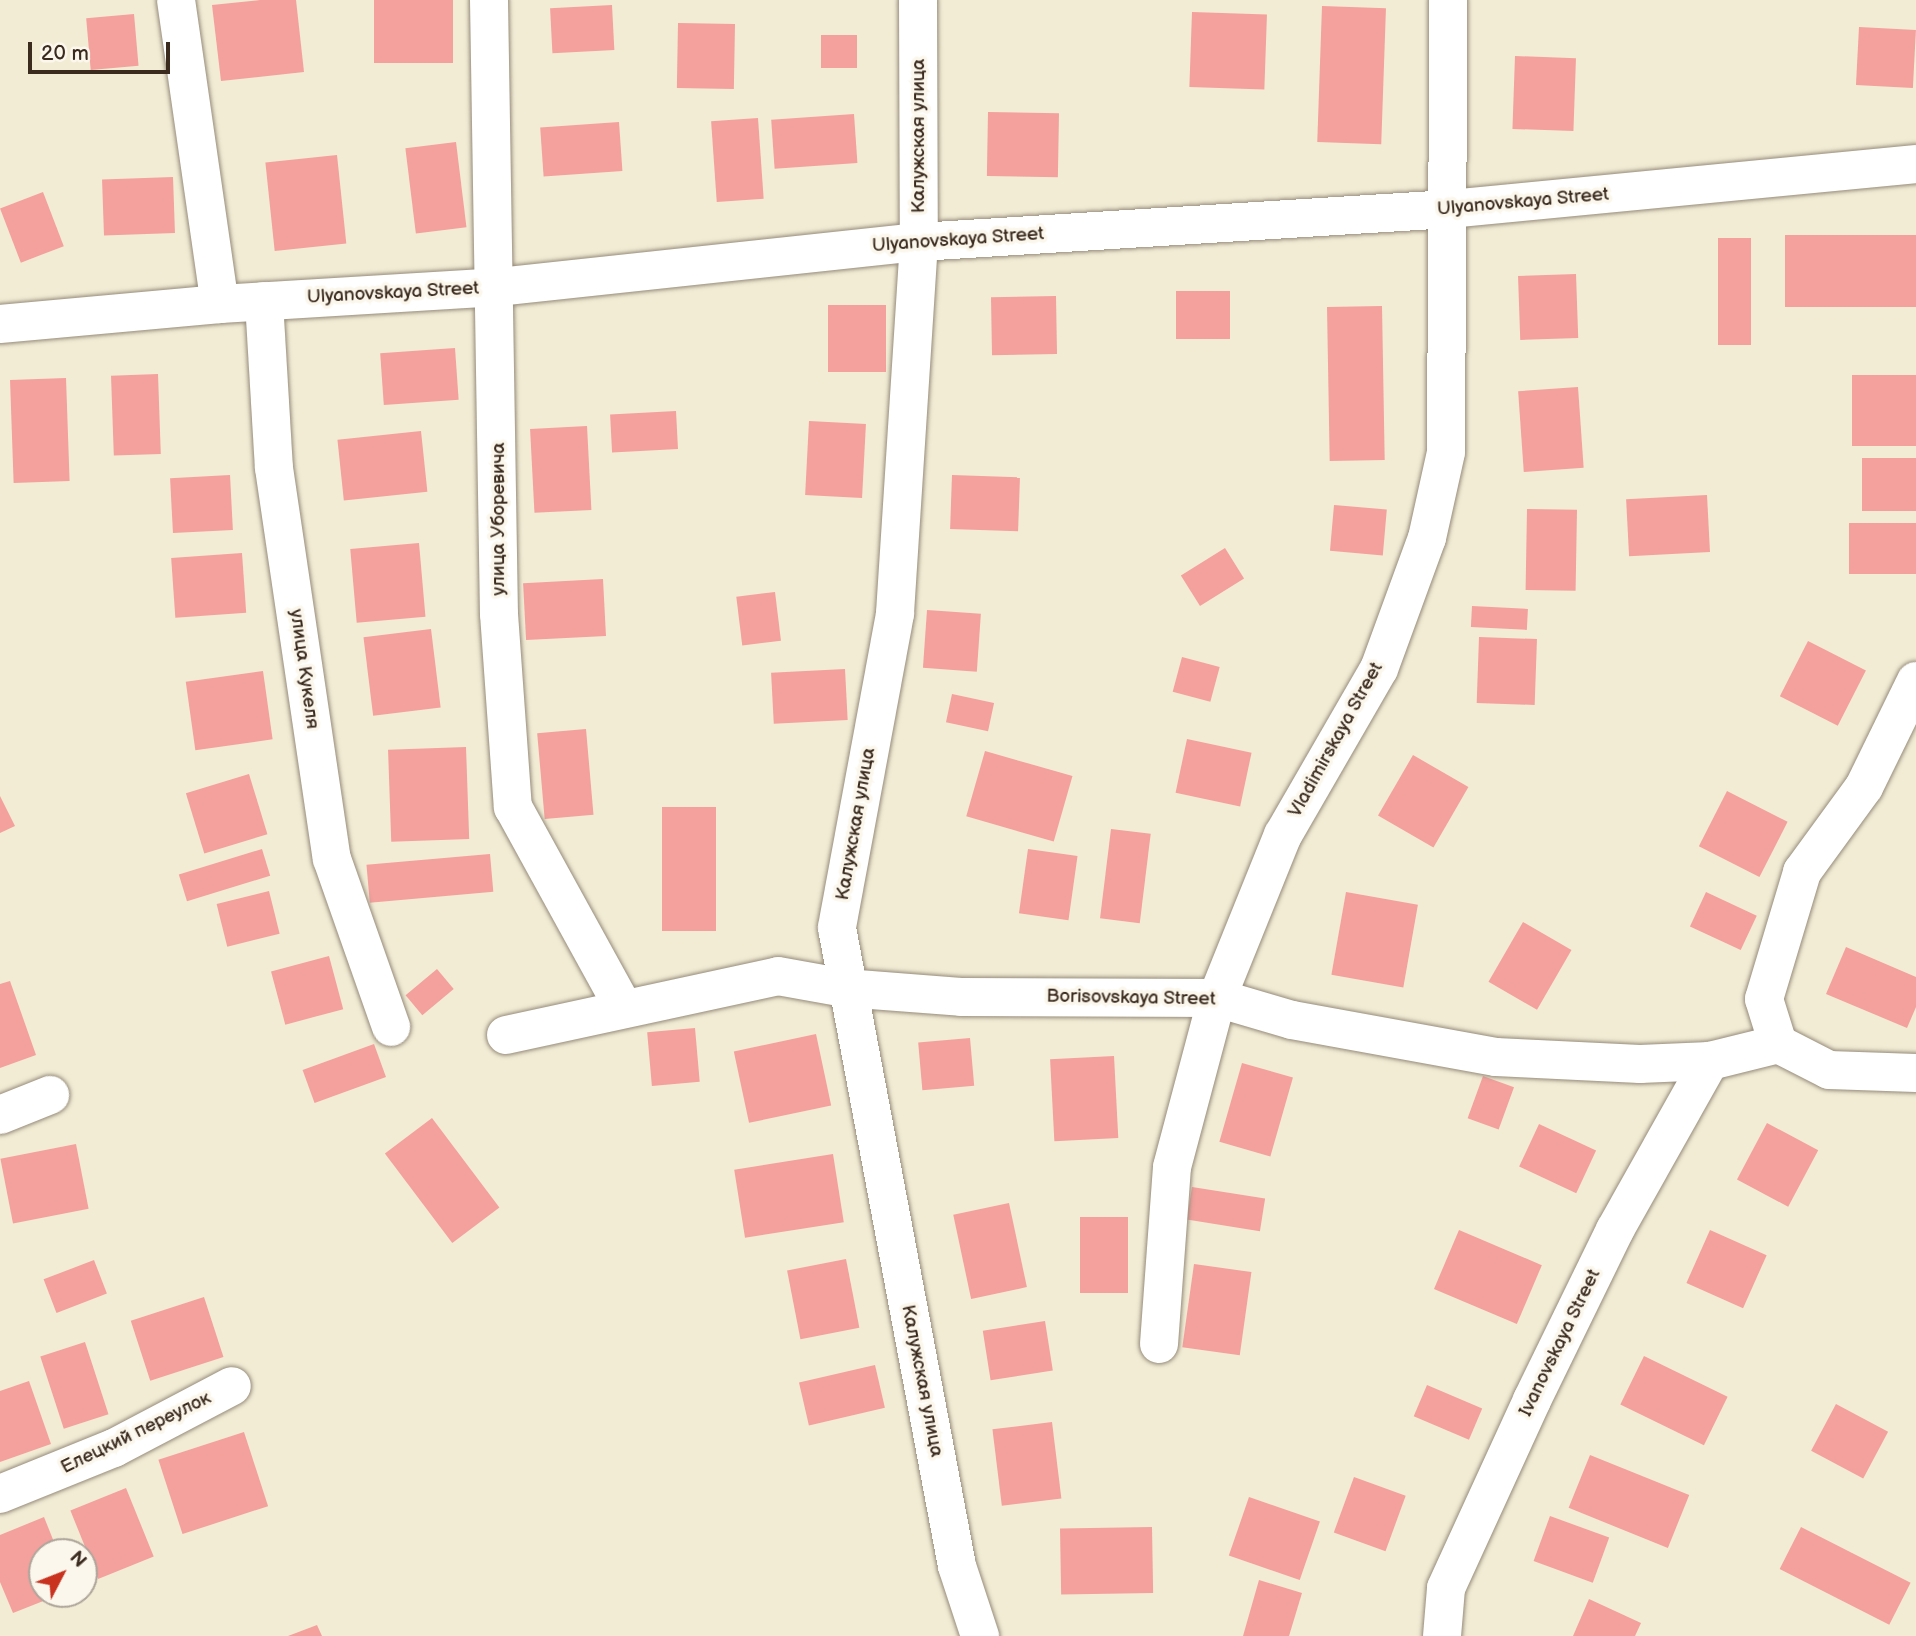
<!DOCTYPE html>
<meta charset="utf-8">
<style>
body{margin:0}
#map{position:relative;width:1916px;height:1636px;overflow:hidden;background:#f2ecd5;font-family:"Balsamiq Sans",sans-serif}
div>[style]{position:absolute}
.building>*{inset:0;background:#f4a09d;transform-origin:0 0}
.roads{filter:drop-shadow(0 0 2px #968b7a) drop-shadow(0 0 2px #968b7a)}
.minor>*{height:38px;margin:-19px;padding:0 19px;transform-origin:19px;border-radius:19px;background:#fff}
span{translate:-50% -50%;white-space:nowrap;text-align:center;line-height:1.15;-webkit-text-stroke:7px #fbf7ec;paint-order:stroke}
.street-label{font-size:19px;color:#3b2a1e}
.north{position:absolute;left:28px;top:1538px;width:70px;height:70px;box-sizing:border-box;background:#fbf7ec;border:2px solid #aea59a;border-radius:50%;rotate:48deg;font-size:19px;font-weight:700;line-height:28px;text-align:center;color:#3b2a1e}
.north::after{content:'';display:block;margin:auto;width:24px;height:32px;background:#c8321e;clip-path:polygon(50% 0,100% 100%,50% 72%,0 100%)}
.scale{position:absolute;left:28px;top:42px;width:142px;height:32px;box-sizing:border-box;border:4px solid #3b2a1e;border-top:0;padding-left:9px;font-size:21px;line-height:24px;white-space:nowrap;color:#3b2a1e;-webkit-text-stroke:5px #fbf7ec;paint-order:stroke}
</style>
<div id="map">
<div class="building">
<div style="clip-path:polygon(260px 0,296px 0,304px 72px,221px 81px,212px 5px)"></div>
<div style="left:374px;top:0;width:79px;height:63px"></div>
<div style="left:612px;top:5px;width:45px;height:62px;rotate:87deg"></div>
<div style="left:1322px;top:6px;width:64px;height:136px;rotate:2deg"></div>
<div style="left:1192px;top:12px;width:75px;height:75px;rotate:2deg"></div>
<div style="left:134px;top:14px;width:52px;height:48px;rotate:85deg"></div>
<div style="left:678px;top:23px;width:57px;height:65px;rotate:1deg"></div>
<div style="left:1859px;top:27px;width:57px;height:58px;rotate:3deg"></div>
<div style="left:821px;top:35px;width:36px;height:33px"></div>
<div style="left:1515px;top:56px;width:61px;height:73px;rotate:2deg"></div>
<div style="left:988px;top:112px;width:71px;height:64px;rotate:1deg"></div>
<div style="left:854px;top:114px;width:49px;height:83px;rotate:86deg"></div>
<div style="left:758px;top:118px;width:81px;height:47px;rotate:86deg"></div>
<div style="left:619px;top:122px;width:49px;height:79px;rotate:86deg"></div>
<div style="left:456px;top:142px;width:86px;height:51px;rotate:83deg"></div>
<div style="left:337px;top:155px;width:89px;height:72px;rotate:84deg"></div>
<div style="left:173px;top:177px;width:56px;height:71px;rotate:88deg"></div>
<div style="left:43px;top:192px;width:58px;height:46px;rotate:69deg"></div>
<div style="left:1916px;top:235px;width:72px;height:131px;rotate:90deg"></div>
<div style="left:1718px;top:238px;width:33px;height:107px"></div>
<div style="left:1576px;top:274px;width:64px;height:58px;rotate:88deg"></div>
<div style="left:1230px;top:291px;width:48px;height:54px;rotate:90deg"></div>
<div style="left:1056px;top:296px;width:58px;height:65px;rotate:89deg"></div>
<div style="left:828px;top:305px;width:58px;height:67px"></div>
<div style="left:1382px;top:306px;width:154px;height:55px;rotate:89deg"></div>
<div style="left:455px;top:348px;width:52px;height:75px;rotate:86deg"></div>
<div style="left:158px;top:374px;width:80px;height:47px;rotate:88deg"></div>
<div style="left:1852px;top:375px;width:64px;height:71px"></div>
<div style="left:66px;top:378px;width:103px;height:56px;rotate:88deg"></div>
<div style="left:1578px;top:387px;width:81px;height:60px;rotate:86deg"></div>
<div style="left:676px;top:411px;width:38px;height:66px;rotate:87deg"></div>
<div style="left:809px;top:421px;width:57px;height:74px;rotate:3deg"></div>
<div style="left:587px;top:426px;width:84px;height:57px;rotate:87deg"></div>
<div style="left:421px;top:431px;width:61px;height:84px;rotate:84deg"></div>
<div style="left:1916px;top:458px;width:53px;height:54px;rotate:90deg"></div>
<div style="left:230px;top:475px;width:55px;height:60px;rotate:87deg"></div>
<div style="left:952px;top:475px;width:68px;height:54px;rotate:2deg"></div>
<div style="left:1707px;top:495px;width:57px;height:81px;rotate:87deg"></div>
<div style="left:1334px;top:505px;width:53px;height:46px;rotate:5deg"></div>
<div style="left:1527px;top:509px;width:50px;height:81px;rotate:1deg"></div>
<div style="left:1849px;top:523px;width:67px;height:51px"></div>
<div style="left:419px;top:543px;width:74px;height:69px;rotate:85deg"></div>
<div style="left:1225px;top:548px;width:36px;height:52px;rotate:58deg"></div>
<div style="left:242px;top:553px;width:60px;height:71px;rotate:86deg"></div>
<div style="left:603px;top:579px;width:57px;height:80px;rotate:87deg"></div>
<div style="left:775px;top:592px;width:49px;height:39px;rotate:83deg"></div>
<div style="left:1472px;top:606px;width:56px;height:21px;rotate:3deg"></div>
<div style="left:927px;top:610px;width:54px;height:58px;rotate:4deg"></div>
<div style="left:431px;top:629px;width:79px;height:68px;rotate:83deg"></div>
<div style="left:1479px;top:637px;width:58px;height:66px;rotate:2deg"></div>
<div style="left:1808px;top:641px;width:65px;height:62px;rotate:27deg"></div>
<div style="left:1182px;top:657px;width:39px;height:36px;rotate:15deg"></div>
<div style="left:845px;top:669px;width:51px;height:74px;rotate:87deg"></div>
<div style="left:263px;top:671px;width:69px;height:78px;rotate:82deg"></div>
<div style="left:952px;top:694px;width:43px;height:29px;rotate:12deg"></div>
<div style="left:586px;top:729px;width:86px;height:49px;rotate:85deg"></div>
<div style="left:1187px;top:739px;width:66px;height:55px;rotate:12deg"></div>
<div style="left:466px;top:747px;width:92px;height:78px;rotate:88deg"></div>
<div style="left:985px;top:751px;width:91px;height:68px;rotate:16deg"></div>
<div style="left:1413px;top:755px;width:64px;height:70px;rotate:30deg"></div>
<div style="left:249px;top:774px;width:63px;height:66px;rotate:73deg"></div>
<div style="left:1727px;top:791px;width:68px;height:62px;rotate:27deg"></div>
<div style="clip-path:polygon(0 796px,15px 826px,0 833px)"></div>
<div style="left:662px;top:807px;width:54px;height:124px"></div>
<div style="left:1111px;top:829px;width:40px;height:90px;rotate:7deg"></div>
<div style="left:262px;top:849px;width:28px;height:87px;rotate:73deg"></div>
<div style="left:1028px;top:849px;width:50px;height:65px;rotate:8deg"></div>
<div style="left:490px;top:854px;width:38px;height:124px;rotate:85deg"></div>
<div style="left:269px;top:891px;width:44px;height:54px;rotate:76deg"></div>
<div style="left:1346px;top:892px;width:73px;height:84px;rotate:10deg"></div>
<div style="left:1706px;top:892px;width:56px;height:38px;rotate:25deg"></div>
<div style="left:1523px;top:922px;width:56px;height:69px;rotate:30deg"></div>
<div style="clip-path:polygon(1846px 947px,1916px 977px,1916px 1007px,1907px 1028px,1826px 994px)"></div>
<div style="left:329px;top:956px;width:55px;height:60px;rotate:75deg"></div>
<div style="left:437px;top:969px;width:26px;height:41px;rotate:50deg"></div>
<div style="clip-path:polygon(10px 981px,36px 1055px,0 1068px,0 984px)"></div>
<div style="left:695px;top:1028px;width:54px;height:48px;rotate:85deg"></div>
<div style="left:816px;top:1034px;width:73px;height:84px;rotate:78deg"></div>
<div style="left:970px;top:1038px;width:48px;height:52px;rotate:85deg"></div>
<div style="left:374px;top:1044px;width:35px;height:76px;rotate:70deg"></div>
<div style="left:1114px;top:1056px;width:82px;height:64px;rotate:87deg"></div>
<div style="left:1242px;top:1063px;width:53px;height:82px;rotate:16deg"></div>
<div style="left:1483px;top:1076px;width:33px;height:45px;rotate:20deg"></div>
<div style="left:432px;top:1118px;width:112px;height:59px;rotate:53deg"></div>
<div style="left:1767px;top:1123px;width:58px;height:64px;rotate:28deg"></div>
<div style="left:1539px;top:1124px;width:63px;height:47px;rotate:25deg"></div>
<div style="left:76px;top:1144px;width:66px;height:77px;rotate:79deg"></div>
<div style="left:833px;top:1154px;width:69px;height:100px;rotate:81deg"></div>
<div style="left:1192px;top:1187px;width:74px;height:33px;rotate:9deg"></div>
<div style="left:1009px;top:1203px;width:86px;height:57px;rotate:78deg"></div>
<div style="left:1080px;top:1217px;width:48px;height:76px"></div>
<div style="left:1459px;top:1230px;width:90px;height:64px;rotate:23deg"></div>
<div style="left:1710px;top:1230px;width:62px;height:58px;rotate:24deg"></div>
<div style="left:846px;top:1259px;width:70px;height:60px;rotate:79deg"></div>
<div style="left:94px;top:1260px;width:36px;height:54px;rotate:69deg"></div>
<div style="left:1194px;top:1264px;width:58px;height:84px;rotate:8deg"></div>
<div style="left:204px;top:1297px;width:63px;height:77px;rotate:72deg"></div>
<div style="left:1045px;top:1321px;width:50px;height:63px;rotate:81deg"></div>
<div style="left:85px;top:1342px;width:76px;height:47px;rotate:72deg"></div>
<div style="left:1644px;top:1356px;width:93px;height:54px;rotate:26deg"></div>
<div style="left:875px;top:1365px;width:44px;height:78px;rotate:77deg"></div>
<div style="clip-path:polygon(29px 1381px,51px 1444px,0 1462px,0 1391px)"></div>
<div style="left:1427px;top:1385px;width:60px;height:34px;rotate:23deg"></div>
<div style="left:1836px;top:1404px;width:59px;height:53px;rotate:28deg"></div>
<div style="left:1052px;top:1422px;width:77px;height:60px;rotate:83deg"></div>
<div style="left:244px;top:1432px;width:78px;height:90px;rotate:72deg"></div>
<div style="left:1590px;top:1455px;width:107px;height:57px;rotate:22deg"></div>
<div style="left:1354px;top:1477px;width:55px;height:59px;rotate:20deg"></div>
<div style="left:126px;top:1488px;width:74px;height:60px;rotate:68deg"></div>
<div style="left:1249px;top:1497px;width:75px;height:62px;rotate:19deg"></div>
<div style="left:1550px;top:1516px;width:63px;height:48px;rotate:20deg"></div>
<div style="clip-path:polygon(44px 1517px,58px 1552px,42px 1552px,42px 1594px,61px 1594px,13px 1613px,0 1582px,0 1535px)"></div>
<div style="left:1152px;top:1527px;width:66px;height:92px;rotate:89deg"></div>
<div style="left:1801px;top:1527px;width:123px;height:47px;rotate:27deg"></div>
<div style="clip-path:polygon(1259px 1580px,1302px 1593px,1289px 1636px,1243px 1636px)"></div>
<div style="clip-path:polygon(1589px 1599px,1641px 1623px,1635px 1636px,1573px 1636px)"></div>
<div style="clip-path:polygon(317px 1625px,322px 1636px,288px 1636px)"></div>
</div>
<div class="roads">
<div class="minor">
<div style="left:176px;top:0;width:307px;rotate:81.8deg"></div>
<div style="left:489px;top:0;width:614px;rotate:89.07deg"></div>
<div style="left:499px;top:614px;width:194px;rotate:85.9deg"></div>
<div style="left:513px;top:807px;width:230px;rotate:61.2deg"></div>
<div style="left:918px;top:0;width:242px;rotate:89.8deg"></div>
<div style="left:919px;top:242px;width:373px;rotate:93.7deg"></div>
<div style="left:895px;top:614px;width:319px;rotate:100.5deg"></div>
<div style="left:837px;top:928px;width:649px;rotate:79.35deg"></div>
<div style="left:957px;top:1566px;width:74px;rotate:71.8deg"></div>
<div style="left:264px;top:301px;width:167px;rotate:86.6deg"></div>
<div style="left:274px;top:468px;width:395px;rotate:81.6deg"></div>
<div style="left:332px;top:859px;width:178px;rotate:70.6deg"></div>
<div style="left:0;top:324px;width:221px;rotate:-5.2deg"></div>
<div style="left:220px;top:304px;width:278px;rotate:-3.5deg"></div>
<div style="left:497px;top:287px;width:424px;rotate:-6.1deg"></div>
<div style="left:919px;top:242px;width:531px;rotate:-3.56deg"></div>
<div style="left:1449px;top:209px;width:469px;rotate:-5.5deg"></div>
<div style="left:506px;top:1035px;width:278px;rotate:-12.2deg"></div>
<div style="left:778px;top:976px;width:68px;rotate:10.2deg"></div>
<div style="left:845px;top:988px;width:116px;rotate:4.4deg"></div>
<div style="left:961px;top:997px;width:256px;rotate:0.2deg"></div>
<div style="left:1217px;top:998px;width:78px;rotate:16.3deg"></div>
<div style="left:1292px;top:1020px;width:207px;rotate:10.3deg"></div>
<div style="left:1496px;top:1057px;width:144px;rotate:2.8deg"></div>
<div style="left:1640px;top:1064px;width:70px;rotate:-2.5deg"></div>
<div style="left:1710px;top:1061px;width:70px;rotate:-14deg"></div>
<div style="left:1778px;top:1044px;width:57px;rotate:27deg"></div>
<div style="left:1829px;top:1070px;width:87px;rotate:2deg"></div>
<div style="left:1778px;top:1044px;width:47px;rotate:-107.3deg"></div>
<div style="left:1764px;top:999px;width:133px;rotate:-73.3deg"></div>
<div style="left:1802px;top:872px;width:105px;rotate:-53.9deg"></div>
<div style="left:1864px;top:787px;width:118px;rotate:-63.9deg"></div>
<div style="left:0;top:1115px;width:54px;rotate:-21.8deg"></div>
<div style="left:1159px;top:1344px;width:177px;rotate:-85.8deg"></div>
<div style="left:1172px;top:1167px;width:175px;rotate:-75.1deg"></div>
<div style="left:1217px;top:998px;width:176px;rotate:-68deg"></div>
<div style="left:1283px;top:835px;width:192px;rotate:-60deg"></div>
<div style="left:1379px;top:669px;width:140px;rotate:-69.9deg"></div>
<div style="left:1427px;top:538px;width:88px;rotate:-77.5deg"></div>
<div style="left:1446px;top:452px;width:452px;rotate:-89.7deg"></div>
<div style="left:0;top:1494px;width:123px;rotate:-22deg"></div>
<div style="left:114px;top:1448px;width:133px;rotate:-27.7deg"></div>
<div style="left:1442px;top:1636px;width:48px;rotate:-85.2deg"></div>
<div style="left:1446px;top:1588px;width:207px;rotate:-65.4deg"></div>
<div style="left:1532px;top:1400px;width:189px;rotate:-64deg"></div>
<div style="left:1615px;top:1230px;width:194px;rotate:-60.7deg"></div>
</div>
</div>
<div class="street-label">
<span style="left:919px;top:136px;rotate:-90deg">Калужская улица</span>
<span style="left:1523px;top:202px;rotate:-5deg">Ulyanovskaya Street</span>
<span style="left:958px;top:240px;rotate:-4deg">Ulyanovskaya Street</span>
<span style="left:393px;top:293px;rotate:-3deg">Ulyanovskaya Street</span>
<span style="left:499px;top:519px;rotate:-90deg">улица Уборевича</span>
<span style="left:304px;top:669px;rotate:82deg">улица Кукеля</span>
<span style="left:1336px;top:740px;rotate:-61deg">Vladimirskaya Street</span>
<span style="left:856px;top:824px;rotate:-80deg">Калужская улица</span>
<span style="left:1131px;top:998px;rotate:1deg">Borisovskaya Street</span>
<span style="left:1560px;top:1343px;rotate:-64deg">Ivanovskaya Street</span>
<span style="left:922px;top:1381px;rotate:79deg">Калужская улица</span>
<span style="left:136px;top:1433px;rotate:-26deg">Елецкий переулок</span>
</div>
<div class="north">N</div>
<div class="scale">20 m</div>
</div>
